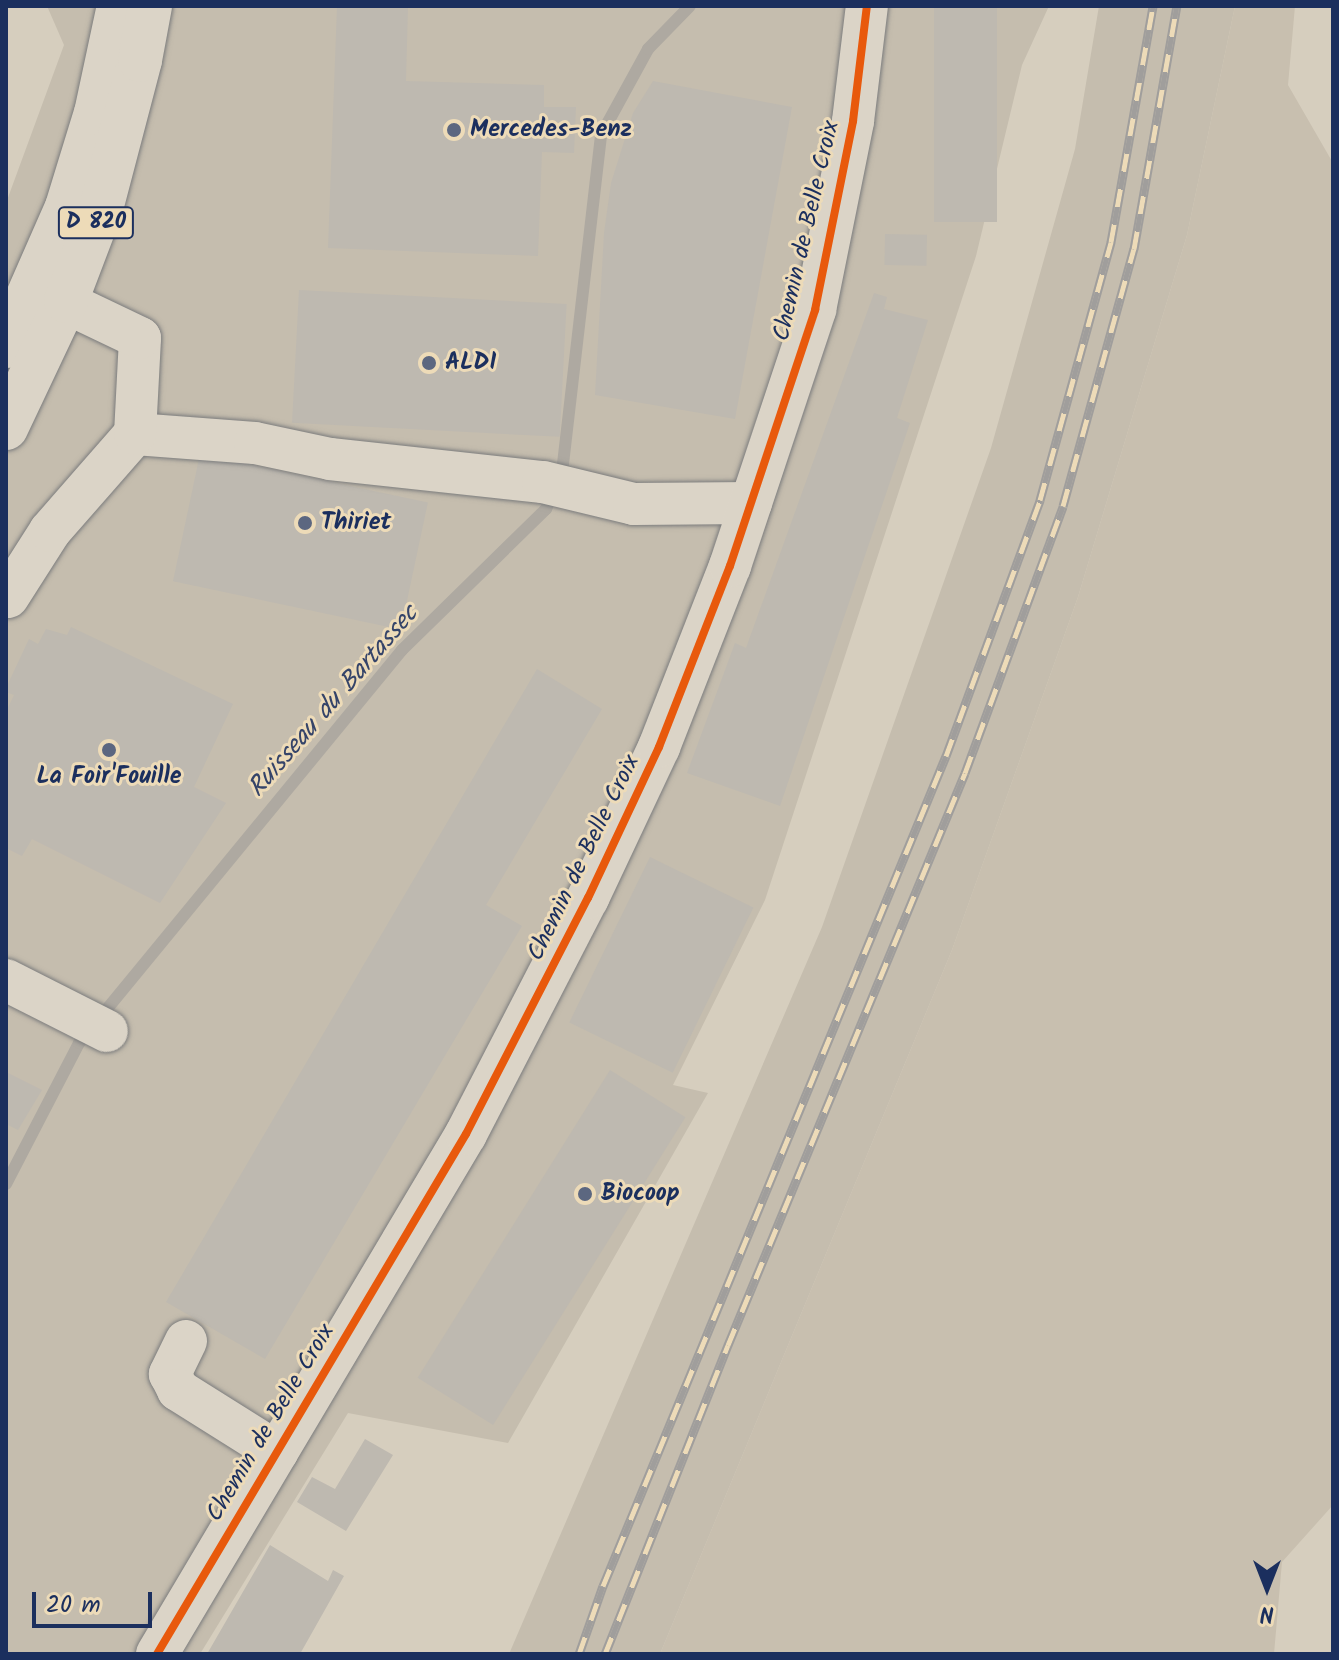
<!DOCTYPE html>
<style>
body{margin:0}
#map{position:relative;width:1339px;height:1660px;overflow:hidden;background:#d6cebe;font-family:Kalam,sans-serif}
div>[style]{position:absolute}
.built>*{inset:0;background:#c5bdae}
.green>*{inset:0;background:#c8bfaf}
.stream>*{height:12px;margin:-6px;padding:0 6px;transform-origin:6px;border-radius:6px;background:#aea9a1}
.building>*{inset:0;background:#beb9b0;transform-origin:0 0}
.roads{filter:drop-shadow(0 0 2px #7b7c7d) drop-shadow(0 0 2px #7b7c7d)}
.minor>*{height:42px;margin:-21px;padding:0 21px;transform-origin:21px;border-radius:21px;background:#dbd4c7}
.major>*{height:44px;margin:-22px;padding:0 22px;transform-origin:22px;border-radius:22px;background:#dbd4c7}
.rail>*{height:9px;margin-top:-4.5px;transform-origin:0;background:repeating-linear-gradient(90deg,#eddbb8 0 18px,#a09e9c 0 36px);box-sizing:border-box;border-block:2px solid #a09e9c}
.cycleway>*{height:8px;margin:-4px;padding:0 4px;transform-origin:4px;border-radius:4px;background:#e8590c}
.dots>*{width:22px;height:22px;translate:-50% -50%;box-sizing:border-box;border:4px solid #eddbb8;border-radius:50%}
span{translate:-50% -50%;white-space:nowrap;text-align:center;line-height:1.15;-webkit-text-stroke:6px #eddbb8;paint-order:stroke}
.shield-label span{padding:2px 6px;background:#eddbb8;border:2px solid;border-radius:6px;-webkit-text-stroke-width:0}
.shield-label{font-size:22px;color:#1b2f5e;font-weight:700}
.poi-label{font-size:24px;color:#1b2f5e;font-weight:700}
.left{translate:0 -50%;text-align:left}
.street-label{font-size:24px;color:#1b2f5e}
.water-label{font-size:26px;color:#354469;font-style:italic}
.frame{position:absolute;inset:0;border:8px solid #1b2f5e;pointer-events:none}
.north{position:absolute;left:1227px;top:1548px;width:80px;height:80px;-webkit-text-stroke:6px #eddbb8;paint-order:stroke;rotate:180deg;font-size:22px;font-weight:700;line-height:32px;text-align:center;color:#1b2f5e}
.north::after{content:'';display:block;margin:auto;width:28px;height:36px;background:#1b2f5e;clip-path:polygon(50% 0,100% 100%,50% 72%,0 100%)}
.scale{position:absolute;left:32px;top:1592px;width:120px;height:36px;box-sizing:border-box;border:4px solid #1b2f5e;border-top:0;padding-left:10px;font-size:24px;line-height:28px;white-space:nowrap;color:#1b2f5e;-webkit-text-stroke:6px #eddbb8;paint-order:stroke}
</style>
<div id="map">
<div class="built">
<div style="clip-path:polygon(47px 6px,1049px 6px,1022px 65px,976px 256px,765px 900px,673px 1085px,708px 1093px,508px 1443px,348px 1413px,200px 1654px,6px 1654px,6px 203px,64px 45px)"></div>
<div style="clip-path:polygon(1099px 6px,1235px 6px,1187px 235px,1078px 597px,952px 950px,660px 1654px,509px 1654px,822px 927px,991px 448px,1075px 149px)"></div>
</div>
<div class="green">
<div style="clip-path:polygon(1235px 6px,1295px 6px,1288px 85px,1333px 163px,1333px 1505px,1282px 1562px,1274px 1654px,660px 1654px,952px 950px,1078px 597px,1187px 235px)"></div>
</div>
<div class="stream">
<div style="left:6px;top:1184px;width:159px;rotate:-62.6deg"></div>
<div style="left:79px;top:1043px;width:509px;rotate:-50.58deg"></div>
<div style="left:402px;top:650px;width:202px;rotate:-44.4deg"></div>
<div style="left:546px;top:509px;width:48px;rotate:-69.3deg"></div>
<div style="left:563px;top:464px;width:331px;rotate:-83.4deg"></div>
<div style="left:601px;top:135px;width:98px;rotate:-61.3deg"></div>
<div style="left:648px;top:49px;width:60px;rotate:-45.7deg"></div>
</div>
<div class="building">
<div style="clip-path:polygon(337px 6px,408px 7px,406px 81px,544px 85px,544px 107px,576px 107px,574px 153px,542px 152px,538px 256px,328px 248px)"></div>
<div style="left:934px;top:6px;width:63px;height:216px"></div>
<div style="clip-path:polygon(653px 81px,792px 107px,735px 419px,595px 395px,604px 233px,611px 183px,633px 113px)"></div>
<div style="left:885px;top:234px;width:42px;height:31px;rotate:1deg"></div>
<div style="left:299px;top:290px;width:268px;height:133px;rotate:3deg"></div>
<div style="clip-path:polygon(874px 293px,887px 297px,884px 309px,928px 320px,897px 418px,910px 423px,780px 806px,687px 773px,735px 643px,746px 648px)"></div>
<div style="left:200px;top:454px;width:233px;height:130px;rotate:12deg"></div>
<div style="clip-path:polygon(71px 627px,233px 704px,194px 787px,226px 803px,160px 903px,32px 839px,22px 856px,6px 848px,6px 712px,14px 695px,6px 692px,6px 688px,29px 639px,38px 644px,46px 629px,67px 635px)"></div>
<div style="clip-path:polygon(537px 669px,602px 709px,486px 905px,522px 926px,265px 1359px,166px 1302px)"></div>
<div style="left:650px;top:857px;width:115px;height:184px;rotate:26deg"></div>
<div style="left:610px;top:1070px;width:89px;height:363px;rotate:32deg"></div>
<div style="clip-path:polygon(6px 1072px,42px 1090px,18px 1130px,6px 1124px)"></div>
<div style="clip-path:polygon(365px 1439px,393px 1455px,346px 1531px,297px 1502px,312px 1477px,335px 1489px)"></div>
<div style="clip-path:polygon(270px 1545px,328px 1581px,333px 1570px,344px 1576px,300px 1654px,207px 1654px)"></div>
</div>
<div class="roads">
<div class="minor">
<div style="left:135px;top:434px;width:120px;rotate:4.3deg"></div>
<div style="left:255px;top:443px;width:77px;rotate:12deg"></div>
<div style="left:330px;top:459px;width:214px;rotate:6.2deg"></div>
<div style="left:543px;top:482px;width:94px;rotate:13.6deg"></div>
<div style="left:634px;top:504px;width:117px;rotate:-0.5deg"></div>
<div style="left:8px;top:597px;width:78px;rotate:-57.5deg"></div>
<div style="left:50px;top:531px;width:129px;rotate:-48.8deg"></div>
<div style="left:135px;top:434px;width:96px;rotate:-87deg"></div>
<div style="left:140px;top:338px;width:116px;rotate:-154.5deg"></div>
<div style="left:6px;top:980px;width:113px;rotate:26.8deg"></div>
<div style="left:186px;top:1341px;width:37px;rotate:116deg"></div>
<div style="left:170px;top:1374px;width:18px;rotate:63deg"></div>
<div style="left:178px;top:1390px;width:117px;rotate:32.1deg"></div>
<div style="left:157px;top:1654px;width:605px;rotate:-59.28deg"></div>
<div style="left:466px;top:1134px;width:266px;rotate:-62.7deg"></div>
<div style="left:588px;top:898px;width:167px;rotate:-64.8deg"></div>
<div style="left:659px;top:747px;width:194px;rotate:-68.6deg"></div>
<div style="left:730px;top:566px;width:270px;rotate:-71.6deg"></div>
<div style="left:815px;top:310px;width:193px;rotate:-78.6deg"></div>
<div style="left:853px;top:121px;width:116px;rotate:-83.1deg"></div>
</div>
<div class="major">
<div style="left:6px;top:346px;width:152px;rotate:-66.3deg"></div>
<div style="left:67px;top:207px;width:98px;rotate:-72.9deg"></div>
<div style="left:96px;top:113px;width:109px;rotate:-77.9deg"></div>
<div style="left:6px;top:428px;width:140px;rotate:-64.7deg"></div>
<div style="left:66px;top:301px;width:98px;rotate:-69.2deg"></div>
<div style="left:101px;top:209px;width:154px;rotate:-75.3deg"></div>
<div style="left:140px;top:60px;width:55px;rotate:-79.5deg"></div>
</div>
</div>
<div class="rail">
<div style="left:579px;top:1654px;width:72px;rotate:-70.6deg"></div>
<div style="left:603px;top:1586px;width:898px;rotate:-67.55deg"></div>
<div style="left:946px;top:756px;width:273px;rotate:-69.8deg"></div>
<div style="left:1040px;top:500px;width:268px;rotate:-74.6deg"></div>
<div style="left:1111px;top:242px;width:240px;rotate:-79.9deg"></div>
<div style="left:605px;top:1654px;width:333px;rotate:-68.3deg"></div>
<div style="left:728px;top:1345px;width:619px;rotate:-67.49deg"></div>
<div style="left:965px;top:773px;width:284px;rotate:-69.8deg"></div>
<div style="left:1063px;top:506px;width:267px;rotate:-74.6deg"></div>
<div style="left:1134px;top:249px;width:247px;rotate:-80deg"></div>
</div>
<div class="cycleway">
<div style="left:157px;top:1654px;width:605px;rotate:-59.28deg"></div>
<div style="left:466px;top:1134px;width:266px;rotate:-62.7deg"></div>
<div style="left:588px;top:898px;width:167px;rotate:-64.8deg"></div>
<div style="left:659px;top:747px;width:194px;rotate:-68.6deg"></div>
<div style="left:730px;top:566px;width:270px;rotate:-71.6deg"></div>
<div style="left:815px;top:310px;width:193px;rotate:-78.6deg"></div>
<div style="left:853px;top:121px;width:116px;rotate:-83.1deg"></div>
</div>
<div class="dots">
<div style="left:454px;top:130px;background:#5c6780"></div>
<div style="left:429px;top:363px;background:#5c6780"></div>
<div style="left:305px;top:523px;background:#5c6780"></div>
<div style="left:109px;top:750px;background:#5c6780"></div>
<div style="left:585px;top:1194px;background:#5c6780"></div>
</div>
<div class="shield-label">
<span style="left:96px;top:223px">D 820</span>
</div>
<div class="poi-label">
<span class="left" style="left:470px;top:130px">Mercedes-Benz</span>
<span class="left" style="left:445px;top:363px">ALDI</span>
<span class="left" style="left:321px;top:523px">Thiriet</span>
<span style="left:109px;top:777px">La Foir'Fouille</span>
<span class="left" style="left:601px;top:1194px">Biocoop</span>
</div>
<div class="street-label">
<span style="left:807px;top:231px;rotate:-77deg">Chemin de Belle Croix</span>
<span style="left:584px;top:858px;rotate:-64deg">Chemin de Belle Croix</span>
<span style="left:271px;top:1423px;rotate:-59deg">Chemin de Belle Croix</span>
</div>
<div class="water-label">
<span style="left:334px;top:702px;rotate:-49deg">Ruisseau du Bartassec</span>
</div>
<div class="frame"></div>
<div class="north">N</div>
<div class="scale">20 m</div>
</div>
